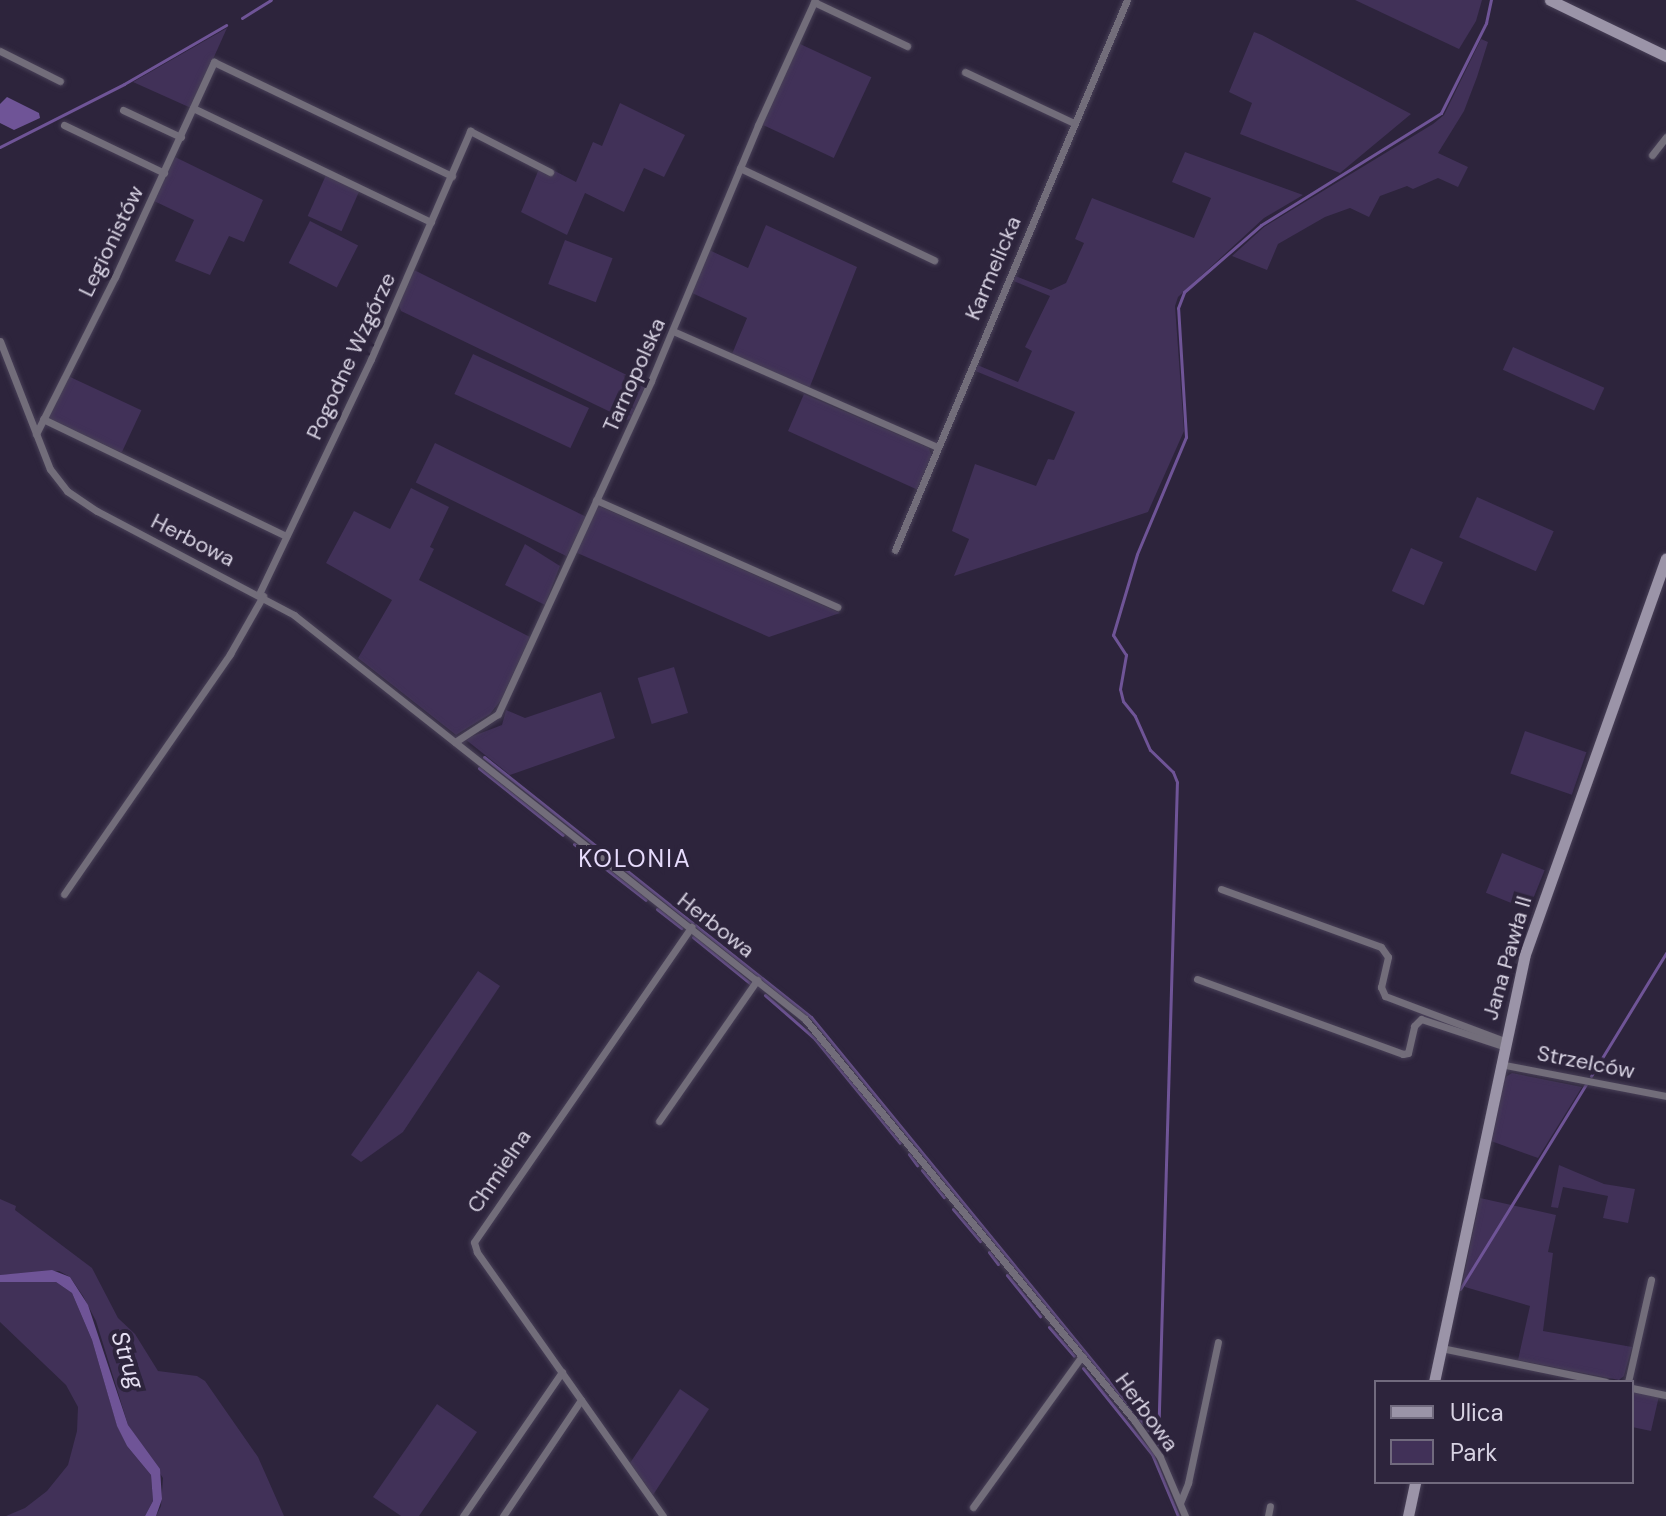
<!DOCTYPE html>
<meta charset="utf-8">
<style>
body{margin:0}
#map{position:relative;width:1666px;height:1516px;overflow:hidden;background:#2d243c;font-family:"DM Sans",sans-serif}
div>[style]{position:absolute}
.green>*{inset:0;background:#413158;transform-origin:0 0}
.water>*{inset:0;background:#6f5497}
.stream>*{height:3px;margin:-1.5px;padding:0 1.5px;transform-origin:1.5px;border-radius:1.5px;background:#6f5497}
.roads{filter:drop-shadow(0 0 2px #484057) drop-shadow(0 0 2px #484057)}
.street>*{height:7px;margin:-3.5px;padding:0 3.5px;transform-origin:3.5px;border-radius:3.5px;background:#726d7a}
.secondary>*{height:11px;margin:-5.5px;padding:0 5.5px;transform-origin:5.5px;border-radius:5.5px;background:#9b94a8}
span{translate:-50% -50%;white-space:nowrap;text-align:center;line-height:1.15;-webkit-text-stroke:8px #2d243c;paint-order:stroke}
.street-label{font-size:22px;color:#d7d2e2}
.neighbourhood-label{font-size:24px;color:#e7dcfd;letter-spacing:2px}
.water-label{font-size:24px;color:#e4def1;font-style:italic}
.legend{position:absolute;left:1374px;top:1380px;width:260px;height:104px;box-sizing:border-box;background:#2d243c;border:2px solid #716a7e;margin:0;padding:10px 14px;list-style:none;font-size:24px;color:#d7d2e2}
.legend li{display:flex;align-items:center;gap:16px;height:40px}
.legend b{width:40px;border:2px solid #716a7e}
</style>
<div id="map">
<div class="green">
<div style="clip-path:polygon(1355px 0,1482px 0,1476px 21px,1459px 49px)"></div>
<div style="clip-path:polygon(227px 28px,191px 108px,133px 82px)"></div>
<div style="clip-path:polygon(1254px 32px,1262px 35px,1411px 114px,1340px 173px,1240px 134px,1252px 103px,1229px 92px)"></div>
<div style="clip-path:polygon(1481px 39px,1488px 42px,1477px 77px,1464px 111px,1438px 153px,1468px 167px,1458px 187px,1438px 178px,1413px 189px,1407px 186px,1380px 196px,1369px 217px,1350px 208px,1325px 217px,1278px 244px,1267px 270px,1232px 256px,1264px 227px,1433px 124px,1444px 115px)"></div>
<div style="left:798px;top:43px;width:81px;height:89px;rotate:25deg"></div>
<div style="clip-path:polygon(620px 103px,685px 135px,664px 177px,644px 168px,624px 212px,585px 193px,567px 235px,521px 212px,539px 169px,553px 170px,576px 182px,593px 142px,602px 146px)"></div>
<div style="clip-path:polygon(1185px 152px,1303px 195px,1264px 218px,1178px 297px,1175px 306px,1184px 431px,1148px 512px,954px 576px,969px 539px,952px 531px,975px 464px,1036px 486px,1048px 459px,1054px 460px,1075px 412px,973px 370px,975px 364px,1018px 382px,1032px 351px,1025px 347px,1050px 296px,1011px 280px,1013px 275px,1051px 290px,1066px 283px,1084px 243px,1075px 239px,1092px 198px,1194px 238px,1211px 198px,1172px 182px)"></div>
<div style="clip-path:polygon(175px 157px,263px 200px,244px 242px,229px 236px,210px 275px,175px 261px,194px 220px,154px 201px)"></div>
<div style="left:326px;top:175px;width:37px;height:45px;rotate:24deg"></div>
<div style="left:310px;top:221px;width:54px;height:47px;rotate:27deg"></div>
<div style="clip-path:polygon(766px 225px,857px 267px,809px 389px,732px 354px,747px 318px,692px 293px,709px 250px,748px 268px)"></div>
<div style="left:565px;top:240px;width:51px;height:47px;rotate:21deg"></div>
<div style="clip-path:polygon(414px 270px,647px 385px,632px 418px,627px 420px,401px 311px,399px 305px)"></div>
<div style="left:1513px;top:347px;width:100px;height:25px;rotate:24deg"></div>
<div style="left:473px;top:354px;width:128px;height:44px;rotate:25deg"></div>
<div style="left:68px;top:376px;width:81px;height:47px;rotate:25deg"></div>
<div style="clip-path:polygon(804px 394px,929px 448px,932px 457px,918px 490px,788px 431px)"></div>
<div style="left:435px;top:443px;width:168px;height:44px;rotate:26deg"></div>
<div style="clip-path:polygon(411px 488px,449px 507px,430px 547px,434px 549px,419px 580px,530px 637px,501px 700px,490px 714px,456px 735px,358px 658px,392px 600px,326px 563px,354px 511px,390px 529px)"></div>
<div style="left:1477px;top:497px;width:84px;height:44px;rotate:24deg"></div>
<div style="clip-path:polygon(601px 507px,840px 613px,769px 637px,575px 552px,595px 509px)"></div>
<div style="clip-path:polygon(525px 544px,560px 566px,545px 605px,505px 585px)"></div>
<div style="left:1411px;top:548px;width:35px;height:47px;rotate:24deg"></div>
<div style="left:674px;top:667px;width:48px;height:38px;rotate:73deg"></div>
<div style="clip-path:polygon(601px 692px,615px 738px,510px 775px,465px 739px,502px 725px,506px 710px,525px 718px)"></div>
<div style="left:1525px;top:731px;width:65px;height:45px;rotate:19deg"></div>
<div style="left:1502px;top:853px;width:46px;height:43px;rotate:22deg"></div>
<div style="clip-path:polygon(478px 971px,500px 986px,403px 1132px,361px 1162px,351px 1155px)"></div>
<div style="clip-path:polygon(1512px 1073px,1582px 1087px,1538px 1158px,1491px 1141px,1504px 1078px)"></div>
<div style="clip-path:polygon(1559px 1165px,1604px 1184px,1635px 1189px,1628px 1223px,1603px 1218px,1608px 1196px,1563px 1187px,1558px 1208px,1551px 1207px)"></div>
<div style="clip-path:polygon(1480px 1198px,1556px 1215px,1548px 1252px,1553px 1253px,1543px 1331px,1632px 1347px,1624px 1376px,1619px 1380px,1518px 1360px,1530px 1306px,1465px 1287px,1463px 1280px)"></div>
<div style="clip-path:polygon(0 1199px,16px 1206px,15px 1210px,92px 1268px,118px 1318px,135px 1334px,158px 1371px,197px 1376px,205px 1381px,258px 1457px,284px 1516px,156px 1516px,161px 1506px,163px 1478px,128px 1425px,96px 1321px,83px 1296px,70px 1277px,59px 1271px,0 1275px)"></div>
<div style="clip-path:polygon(0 1282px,56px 1282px,72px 1293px,92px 1340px,117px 1425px,127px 1446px,151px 1475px,153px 1501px,145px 1516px,6px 1516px,25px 1508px,47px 1491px,68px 1465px,77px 1431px,78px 1407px,66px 1385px,0 1322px)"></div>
<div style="clip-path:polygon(680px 1389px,709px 1409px,653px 1495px,630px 1463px)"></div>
<div style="clip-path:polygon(1632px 1390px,1659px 1396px,1651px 1431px,1632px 1427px)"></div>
<div style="clip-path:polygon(437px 1404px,477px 1432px,419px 1516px,401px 1516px,373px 1497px)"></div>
</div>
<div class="water">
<div style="clip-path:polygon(7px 97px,39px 113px,40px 118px,14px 130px,0 123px,0 104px)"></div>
<div style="clip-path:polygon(52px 1270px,70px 1277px,88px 1305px,128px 1425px,160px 1469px,162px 1499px,156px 1516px,145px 1516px,153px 1501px,151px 1475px,127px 1446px,117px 1426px,92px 1340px,72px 1293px,56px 1282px,0 1282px,0 1275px)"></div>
</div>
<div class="stream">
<div style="left:242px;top:18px;width:34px;rotate:-32deg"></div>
<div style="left:0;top:147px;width:139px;rotate:-26.9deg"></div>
<div style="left:124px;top:84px;width:118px;rotate:-30deg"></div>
<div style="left:484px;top:757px;width:418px;rotate:38.5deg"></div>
<div style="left:811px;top:1017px;width:546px;rotate:50.72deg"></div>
<div style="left:479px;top:768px;width:107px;rotate:38.6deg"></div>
<div style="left:574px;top:844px;width:9px;rotate:36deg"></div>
<div style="left:592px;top:858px;width:68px;rotate:37.9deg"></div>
<div style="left:657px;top:909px;width:31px;rotate:38deg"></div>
<div style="left:693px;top:937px;width:76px;rotate:39.1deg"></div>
<div style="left:765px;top:995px;width:67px;rotate:41.3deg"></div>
<div style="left:815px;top:1039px;width:134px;rotate:50.7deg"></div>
<div style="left:1591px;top:1076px;width:144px;rotate:-58.6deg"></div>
<div style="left:909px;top:1154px;width:14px;rotate:54deg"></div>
<div style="left:922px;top:1170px;width:35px;rotate:51deg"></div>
<div style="left:953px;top:1209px;width:42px;rotate:49.8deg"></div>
<div style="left:989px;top:1252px;width:15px;rotate:53deg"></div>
<div style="left:1007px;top:1275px;width:53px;rotate:51.2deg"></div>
<div style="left:1460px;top:1289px;width:241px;rotate:-58.4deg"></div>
<div style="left:1049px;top:1327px;width:38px;rotate:49deg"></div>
<div style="left:1083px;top:1368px;width:110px;rotate:51.3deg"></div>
<div style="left:1152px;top:1454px;width:67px;rotate:67.2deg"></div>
<div style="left:1158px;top:1444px;width:662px;rotate:-88.36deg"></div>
<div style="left:1177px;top:782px;width:11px;rotate:-112deg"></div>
<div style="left:1173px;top:772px;width:32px;rotate:-136deg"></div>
<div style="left:1150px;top:750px;width:37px;rotate:-114deg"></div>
<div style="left:1135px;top:716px;width:19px;rotate:-129deg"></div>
<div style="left:1123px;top:701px;width:12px;rotate:-104deg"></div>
<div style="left:1120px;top:689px;width:35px;rotate:-80deg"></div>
<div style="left:1126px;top:655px;width:24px;rotate:-123deg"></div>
<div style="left:1113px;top:635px;width:84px;rotate:-73.5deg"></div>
<div style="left:1137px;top:554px;width:127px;rotate:-67.3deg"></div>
<div style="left:1186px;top:437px;width:129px;rotate:-93.5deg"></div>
<div style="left:1178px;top:308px;width:17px;rotate:-69deg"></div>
<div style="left:1184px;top:292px;width:102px;rotate:-41deg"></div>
<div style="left:1261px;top:225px;width:212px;rotate:-31.9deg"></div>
<div style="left:1441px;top:113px;width:101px;rotate:-63.4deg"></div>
<div style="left:1486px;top:23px;width:24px;rotate:-78deg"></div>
</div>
<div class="roads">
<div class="street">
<div style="left:814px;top:2px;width:103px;rotate:25.3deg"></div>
<div style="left:0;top:51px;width:67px;rotate:26.6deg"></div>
<div style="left:965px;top:72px;width:120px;rotate:25.1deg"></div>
<div style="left:193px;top:108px;width:264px;rotate:25.6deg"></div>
<div style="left:123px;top:110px;width:64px;rotate:25deg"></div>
<div style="left:64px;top:125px;width:111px;rotate:25.6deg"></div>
<div style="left:1652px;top:155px;width:23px;rotate:-52deg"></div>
<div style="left:740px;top:168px;width:215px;rotate:25.4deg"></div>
<div style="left:673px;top:331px;width:288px;rotate:23.7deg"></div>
<div style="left:0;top:341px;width:137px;rotate:68.7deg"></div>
<div style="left:50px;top:469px;width:28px;rotate:52deg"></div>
<div style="left:67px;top:491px;width:36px;rotate:34deg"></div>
<div style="left:97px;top:511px;width:223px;rotate:27.8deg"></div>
<div style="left:294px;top:615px;width:651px;rotate:38.33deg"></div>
<div style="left:805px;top:1019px;width:519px;rotate:50.63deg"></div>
<div style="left:1134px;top:1420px;width:45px;rotate:54.9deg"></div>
<div style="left:1160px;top:1457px;width:64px;rotate:67deg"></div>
<div style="left:43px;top:419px;width:270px;rotate:25.7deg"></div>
<div style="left:36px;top:434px;width:176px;rotate:-63.3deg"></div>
<div style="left:115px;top:277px;width:237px;rotate:-65.3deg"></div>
<div style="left:214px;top:62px;width:264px;rotate:25.6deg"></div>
<div style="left:596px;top:500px;width:264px;rotate:23.9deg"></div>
<div style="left:895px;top:550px;width:597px;rotate:-67.13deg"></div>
<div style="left:259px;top:594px;width:260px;rotate:-64.5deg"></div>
<div style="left:371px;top:359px;width:249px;rotate:-66.5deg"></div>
<div style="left:470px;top:131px;width:90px;rotate:27.1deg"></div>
<div style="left:455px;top:742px;width:51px;rotate:-33.1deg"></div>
<div style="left:498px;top:714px;width:366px;rotate:-65.3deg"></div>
<div style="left:651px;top:381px;width:277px;rotate:-67.3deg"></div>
<div style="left:758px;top:125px;width:137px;rotate:-65.5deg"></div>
<div style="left:1221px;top:889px;width:170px;rotate:19.9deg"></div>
<div style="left:1381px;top:947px;width:12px;rotate:55deg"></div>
<div style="left:1388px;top:957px;width:31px;rotate:103deg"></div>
<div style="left:1381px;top:987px;width:10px;rotate:66deg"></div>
<div style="left:1385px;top:996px;width:127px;rotate:20.7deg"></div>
<div style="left:64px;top:894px;width:292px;rotate:-55.3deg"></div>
<div style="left:230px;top:654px;width:67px;rotate:-60.4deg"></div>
<div style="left:1197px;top:979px;width:219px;rotate:20deg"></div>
<div style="left:1403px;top:1054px;width:5px;rotate:-11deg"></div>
<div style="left:1408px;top:1053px;width:28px;rotate:-77deg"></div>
<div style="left:1414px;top:1026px;width:10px;rotate:-45deg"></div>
<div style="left:1421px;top:1019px;width:86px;rotate:18.2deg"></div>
<div style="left:1500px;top:1064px;width:169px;rotate:10.9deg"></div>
<div style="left:659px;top:1121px;width:172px;rotate:-55.2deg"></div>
<div style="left:1441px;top:1348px;width:168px;rotate:11.6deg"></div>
<div style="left:1628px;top:1382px;width:105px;rotate:-77.3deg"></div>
<div style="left:1632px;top:1388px;width:35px;rotate:12deg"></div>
<div style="left:1180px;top:1503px;width:22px;rotate:-68deg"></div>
<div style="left:1188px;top:1483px;width:144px;rotate:-78deg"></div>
<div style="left:973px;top:1507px;width:186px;rotate:-54.2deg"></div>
<div style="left:463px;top:1516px;width:175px;rotate:-55.5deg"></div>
<div style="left:503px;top:1516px;width:140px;rotate:-56.1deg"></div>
<div style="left:663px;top:1516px;width:323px;rotate:-125.2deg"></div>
<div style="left:477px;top:1252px;width:10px;rotate:-107deg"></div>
<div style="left:474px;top:1242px;width:383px;rotate:-55.4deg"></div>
<div style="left:1268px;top:1516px;width:10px;rotate:-79deg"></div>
</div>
<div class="secondary">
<div style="left:1550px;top:0;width:129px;rotate:25.8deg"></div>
<div style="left:1434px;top:1382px;width:434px;rotate:-78deg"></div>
<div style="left:1524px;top:957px;width:423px;rotate:-70.4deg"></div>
<div style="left:1408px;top:1516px;width:35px;rotate:-78deg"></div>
</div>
</div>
<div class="street-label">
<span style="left:111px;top:241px;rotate:-64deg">Legionistów</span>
<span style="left:993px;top:268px;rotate:-67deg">Karmelicka</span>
<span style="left:351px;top:356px;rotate:-65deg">Pogodne Wzgórze</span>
<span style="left:634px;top:375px;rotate:-66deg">Tarnopolska</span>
<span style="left:193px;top:540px;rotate:27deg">Herbowa</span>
<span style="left:716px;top:925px;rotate:38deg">Herbowa</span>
<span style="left:1507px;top:958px;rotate:-74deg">Jana Pawła II</span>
<span style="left:1586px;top:1062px;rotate:11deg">Strzelców</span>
<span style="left:499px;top:1171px;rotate:-56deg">Chmielna</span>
<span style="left:1147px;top:1412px;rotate:54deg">Herbowa</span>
</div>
<div class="neighbourhood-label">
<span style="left:635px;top:859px">KOLONIA</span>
</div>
<div class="water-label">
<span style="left:128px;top:1360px;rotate:72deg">Strug</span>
</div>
<ul class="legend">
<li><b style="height:10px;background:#9b94a8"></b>Ulica</li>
<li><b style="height:22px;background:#413158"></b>Park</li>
</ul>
</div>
